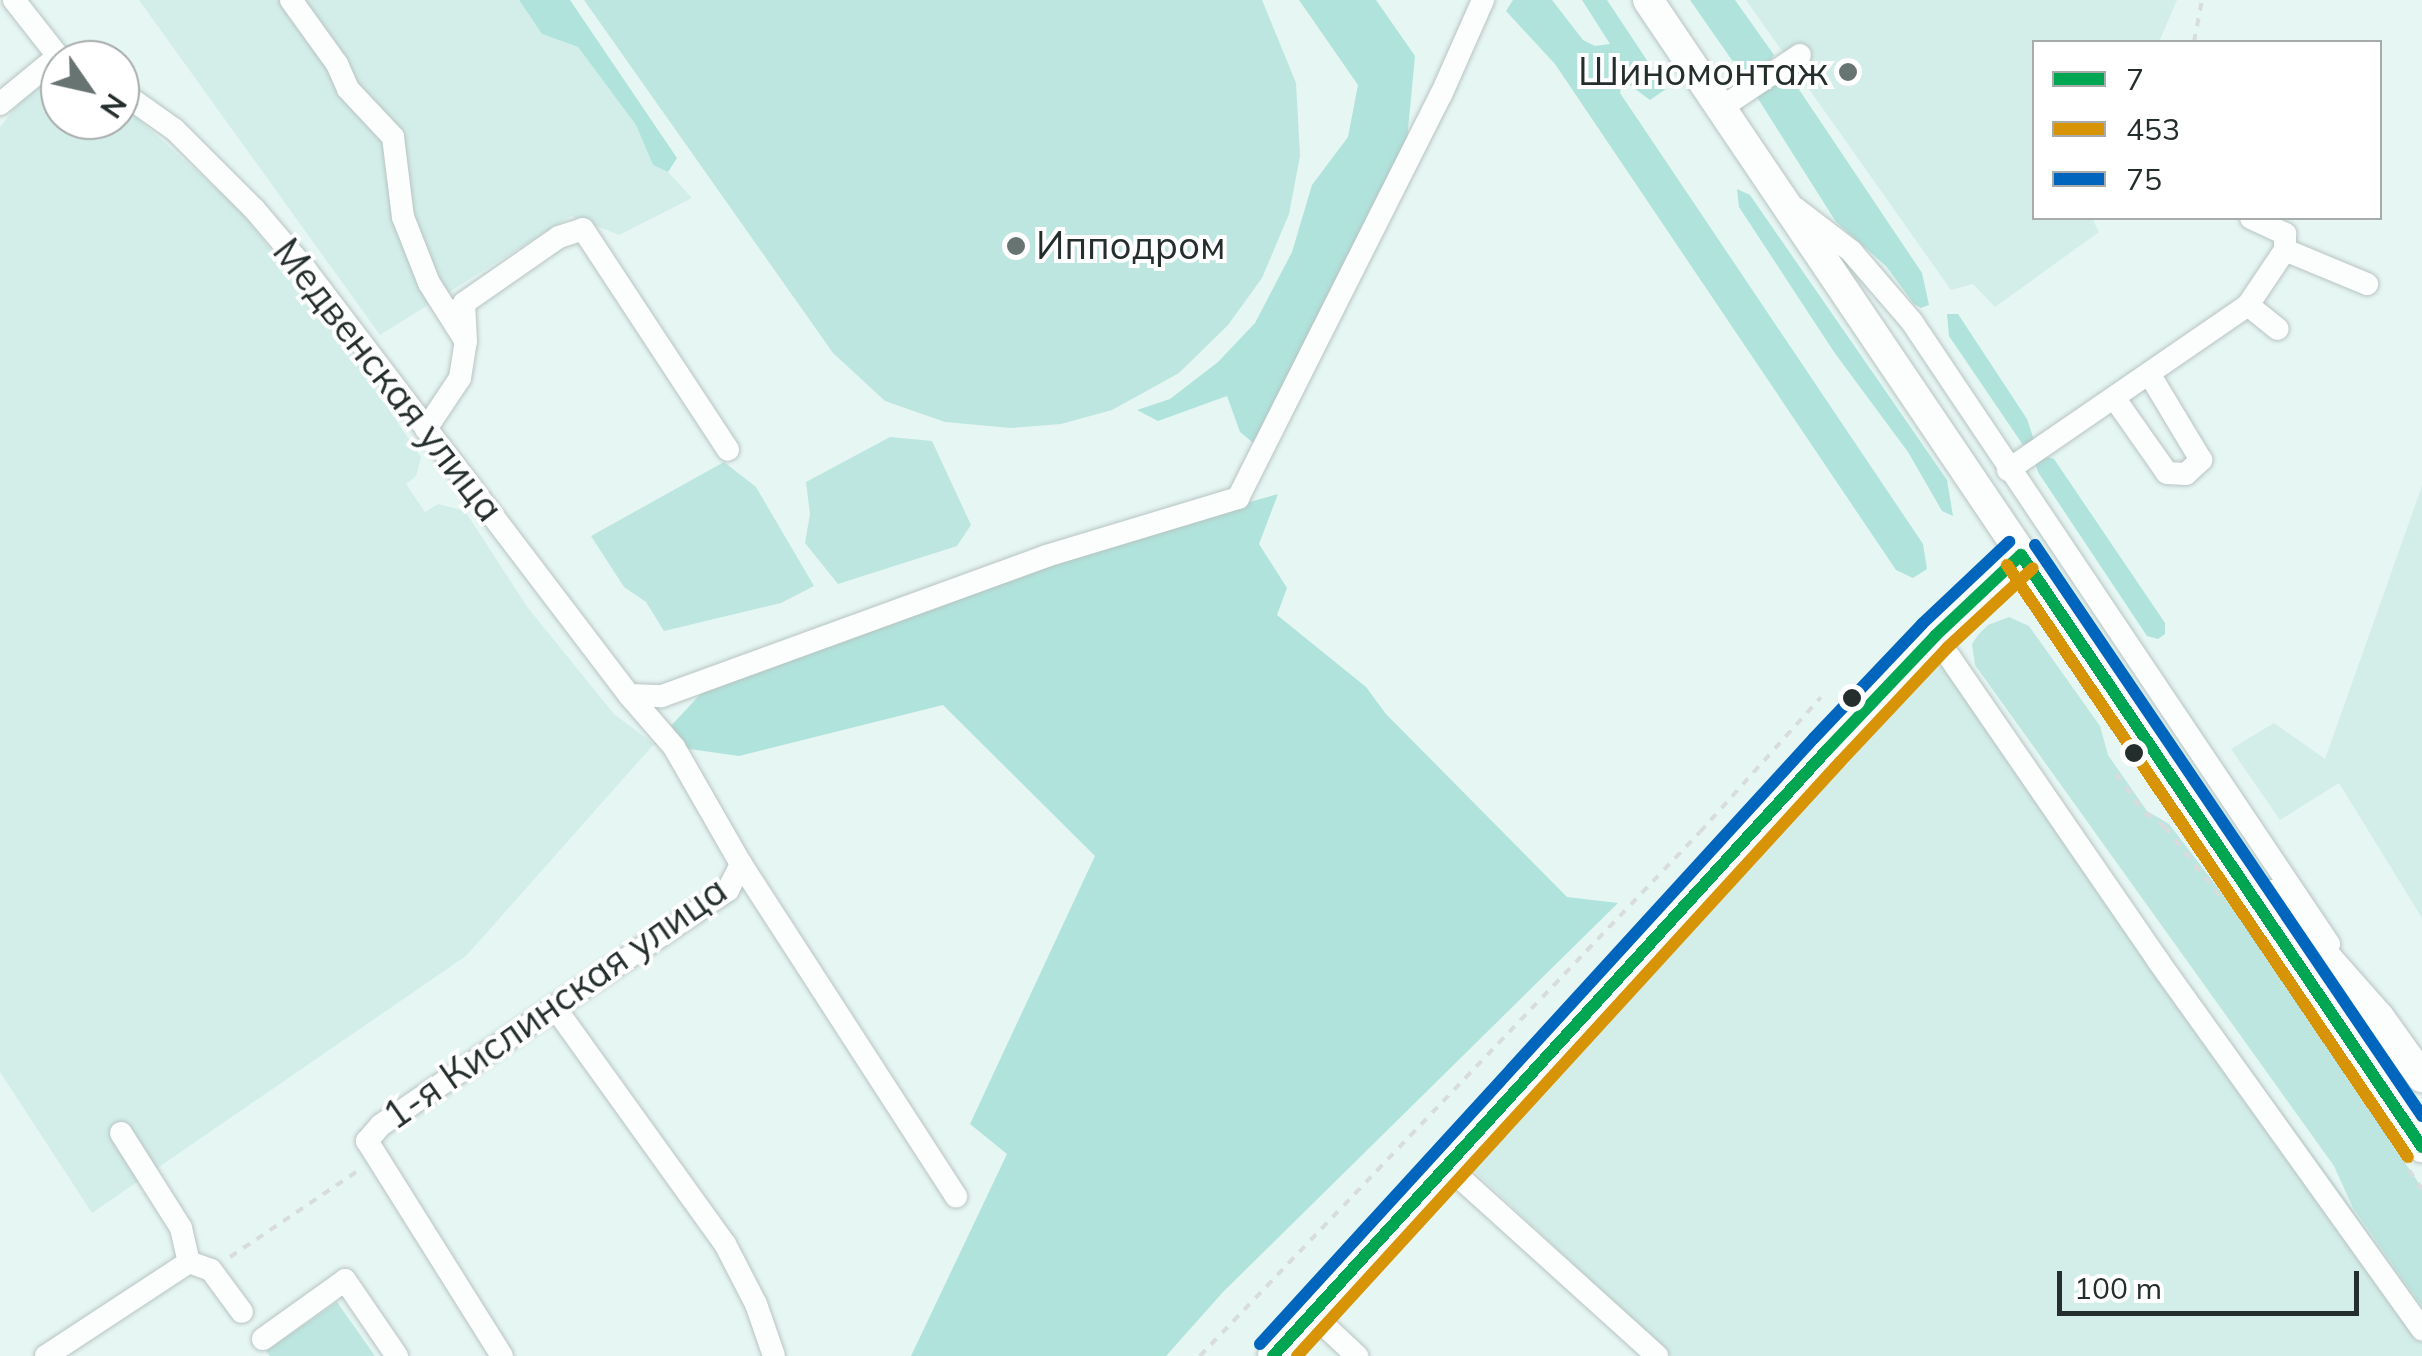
<!DOCTYPE html>
<meta charset="utf-8">
<style>
body{margin:0}
#map{position:relative;width:2422px;height:1356px;overflow:hidden;background:#e6f6f3;font-family:Mulish,sans-serif}
div>[style]{position:absolute}
.built>*{inset:0;background:#d3eee9}
.green>*{inset:0;background:#bde6e0}
.forest>*{inset:0;background:#b0e3dc}
.path>*{height:4px;margin-top:-2px;transform-origin:0;background:repeating-linear-gradient(90deg,#d8dcdc 0 8px,transparent 0 16px)}
.roads{filter:drop-shadow(0 0 2px #b8c4c2) drop-shadow(0 0 2px #b8c4c2)}
.minor>*{height:22px;margin:-11px;padding:0 11px;transform-origin:11px;border-radius:11px;background:#fbfefd}
.major>*{height:30px;margin:-15px;padding:0 15px;transform-origin:15px;border-radius:15px;background:#fbfefd}
.bus-1>*{height:12px;margin:-6px;padding:0 6px;transform-origin:6px;border-radius:6px;background:#00a651}
.bus-2>*{height:12px;margin:-6px;padding:0 6px;transform-origin:6px;border-radius:6px;background:#d79407}
.bus-3>*{height:12px;margin:-6px;padding:0 6px;transform-origin:6px;border-radius:6px;background:#0065bd}
.dots>*{width:28px;height:28px;translate:-50% -50%;box-sizing:border-box;border:5px solid #fff;border-radius:50%}
span{translate:-50% -50%;white-space:nowrap;text-align:center;line-height:1.15;-webkit-text-stroke:8px #fff;paint-order:stroke}
.poi-label{font-size:38px;color:#242e2d}
.right{translate:-100% -50%;text-align:right}
.left{translate:0 -50%;text-align:left}
.street-label{font-size:38px;color:#242e2d}
.legend{position:absolute;left:2032px;top:40px;width:350px;height:180px;box-sizing:border-box;background:#fff;border:2px solid #a7abab;margin:0;padding:12px 18px;list-style:none;font-size:30px;color:#242e2d}
.legend li{display:flex;align-items:center;gap:20px;height:50px}
.legend b{width:50px;border:2px solid #a7abab}
.north{position:absolute;left:40px;top:40px;width:100px;height:100px;box-sizing:border-box;background:#fff;border:2px solid #a7abab;border-radius:50%;rotate:124deg;font-size:28px;font-weight:700;line-height:40px;text-align:center;color:#242e2d}
.north::after{content:'';display:block;margin:auto;width:35px;height:45px;background:#687472;clip-path:polygon(50% 0,100% 100%,50% 72%,0 100%)}
.scale{position:absolute;left:2057px;top:1271px;width:302px;height:45px;box-sizing:border-box;border:5px solid #242e2d;border-top:0;padding-left:12px;font-size:30px;line-height:35px;white-space:nowrap;color:#242e2d;-webkit-text-stroke:8px #fff;paint-order:stroke}
</style>
<div id="map">
<div class="built">
<div style="clip-path:polygon(139px 0,519px 0,542px 34px,578px 47px,636px 125px,653px 165px,668px 172px,692px 198px,619px 235px,571px 216px,380px 335px)"></div>
<div style="clip-path:polygon(1746px 0,2177px 0,2159px 42px,2034px 42px,2034px 218px,2092px 218px,2099px 232px,1995px 307px,1973px 284px,1951px 290px)"></div>
<div style="clip-path:polygon(56px 58px,60px 120px,120px 120px,120px 103px,237px 207px,339px 336px,421px 457px,416px 476px,406px 484px,425px 512px,438px 504px,465px 511px,528px 608px,614px 714px,654px 744px,466px 956px,92px 1213px,0 1072px,0 127px)"></div>
<div style="clip-path:polygon(2422px 486px,2422px 918px,2339px 783px,2280px 820px,2231px 749px,2274px 723px,2325px 759px)"></div>
<div style="clip-path:polygon(1935px 636px,2422px 1304px,2422px 1356px,1671px 1356px,1472px 1169px)"></div>
</div>
<div class="green">
<div style="clip-path:polygon(584px 0,1262px 0,1296px 83px,1300px 156px,1289px 214px,1262px 278px,1228px 325px,1179px 373px,1112px 410px,1061px 424px,1011px 428px,945px 422px,885px 401px,833px 353px)"></div>
<div style="clip-path:polygon(890px 437px,932px 441px,971px 525px,957px 546px,838px 584px,805px 543px,810px 514px,806px 482px)"></div>
<div style="clip-path:polygon(724px 462px,756px 487px,814px 586px,781px 603px,664px 631px,646px 602px,624px 587px,591px 536px)"></div>
<div style="clip-path:polygon(2009px 617px,2029px 626px,2100px 726px,2108px 755px,2147px 811px,2169px 824px,2234px 909px,2422px 1188px,2422px 1306px,2353px 1208px,2334px 1166px,1975px 665px,1972px 644px,1978px 635px,1988px 625px)"></div>
<div style="clip-path:polygon(337px 1302px,375px 1356px,270px 1356px,266px 1351px)"></div>
</div>
<div class="forest">
<div style="clip-path:polygon(519px 0,570px 0,677px 158px,668px 172px,653px 165px,636px 125px,578px 47px,542px 34px)"></div>
<div style="clip-path:polygon(1299px 0,1376px 0,1415px 56px,1407px 140px,1257px 446px,1240px 432px,1227px 396px,1158px 421px,1137px 410px,1170px 399px,1218px 362px,1255px 323px,1292px 252px,1312px 185px,1348px 137px,1358px 85px)"></div>
<div style="clip-path:polygon(1513px 0,1552px 0,1583px 40px,1595px 46px,1610px 44px,1582px 0,1607px 0,1666px 89px,1650px 100px,1622px 79px,1620px 93px,1923px 544px,1927px 569px,1913px 578px,1896px 570px,1555px 64px,1506px 11px)"></div>
<div style="clip-path:polygon(1690px 0,1735px 0,1774px 55px,1763px 70px,1743px 76px)"></div>
<div style="clip-path:polygon(1792px 79px,1922px 273px,1929px 305px,1921px 308px,1914px 304px,1886px 266px,1836px 222px,1757px 97px,1773px 84px)"></div>
<div style="clip-path:polygon(1737px 189px,1750px 195px,1947px 480px,1953px 516px,1942px 511px,1908px 452px,1834px 352px,1739px 207px)"></div>
<div style="clip-path:polygon(1947px 314px,1958px 314px,2027px 419px,2034px 440px,2023px 445px,1949px 336px)"></div>
<div style="clip-path:polygon(2043px 455px,2054px 459px,2165px 623px,2165px 634px,2158px 639px,2147px 636px,2038px 472px,2034px 459px)"></div>
<div style="clip-path:polygon(1278px 494px,1259px 544px,1287px 588px,1277px 615px,1366px 687px,1386px 714px,1567px 897px,1618px 903px,1223px 1292px,1166px 1356px,911px 1356px,1007px 1154px,970px 1124px,1095px 856px,943px 705px,739px 756px,654px 744px,710px 684px,1036px 562px)"></div>
</div>
<div class="path">
<div style="left:2194px;top:42px;width:43px;rotate:-79.2deg"></div>
<div style="left:2116px;top:774px;width:49px;rotate:53.4deg"></div>
<div style="left:2145px;top:813px;width:24px;rotate:35deg"></div>
<div style="left:2165px;top:827px;width:97px;rotate:51.7deg"></div>
<div style="left:2409px;top:1170px;width:23px;rotate:56deg"></div>
<div style="left:230px;top:1257px;width:156px;rotate:-34deg"></div>
<div style="left:1200px;top:1356px;width:724px;rotate:-46.34deg"></div>
<div style="left:1700px;top:832px;width:181px;rotate:-48.1deg"></div>
</div>
<div class="roads">
<div class="minor">
<div style="left:14px;top:0;width:76px;rotate:51.9deg"></div>
<div style="left:291px;top:0;width:79px;rotate:54.3deg"></div>
<div style="left:337px;top:64px;width:27px;rotate:66deg"></div>
<div style="left:348px;top:89px;width:66px;rotate:46.8deg"></div>
<div style="left:393px;top:137px;width:81px;rotate:82.9deg"></div>
<div style="left:403px;top:217px;width:71px;rotate:68.5deg"></div>
<div style="left:429px;top:283px;width:67px;rotate:57.7deg"></div>
<div style="left:120px;top:91px;width:67px;rotate:35.3deg"></div>
<div style="left:175px;top:130px;width:113px;rotate:45deg"></div>
<div style="left:255px;top:210px;width:77px;rotate:49.7deg"></div>
<div style="left:305px;top:269px;width:535px;rotate:52.74deg"></div>
<div style="left:629px;top:695px;width:69px;rotate:49.1deg"></div>
<div style="left:674px;top:747px;width:135px;rotate:60.2deg"></div>
<div style="left:741px;top:864px;width:396px;rotate:57.1deg"></div>
<div style="left:0;top:104px;width:72px;rotate:-39.4deg"></div>
<div style="left:1721px;top:108px;width:95px;rotate:-33.9deg"></div>
<div style="left:1795px;top:208px;width:71px;rotate:37.5deg"></div>
<div style="left:1851px;top:251px;width:94px;rotate:49.3deg"></div>
<div style="left:1912px;top:322px;width:749px;rotate:56.16deg"></div>
<div style="left:2251px;top:218px;width:38px;rotate:25deg"></div>
<div style="left:2285px;top:234px;width:16px;rotate:90deg"></div>
<div style="left:2285px;top:250px;width:89px;rotate:22.5deg"></div>
<div style="left:2248px;top:305px;width:38px;rotate:39deg"></div>
<div style="left:2115px;top:399px;width:90px;rotate:54.9deg"></div>
<div style="left:2167px;top:473px;width:19px;rotate:3deg"></div>
<div style="left:2186px;top:474px;width:21px;rotate:-43deg"></div>
<div style="left:2201px;top:460px;width:99px;rotate:-121deg"></div>
<div style="left:426px;top:429px;width:61px;rotate:-56.3deg"></div>
<div style="left:460px;top:378px;width:37px;rotate:-81deg"></div>
<div style="left:466px;top:341px;width:38px;rotate:-93deg"></div>
<div style="left:464px;top:303px;width:116px;rotate:-34.8deg"></div>
<div style="left:559px;top:237px;width:25px;rotate:-18deg"></div>
<div style="left:583px;top:229px;width:264px;rotate:56.7deg"></div>
<div style="left:2008px;top:470px;width:291px;rotate:-34.5deg"></div>
<div style="left:2248px;top:305px;width:66px;rotate:-56.1deg"></div>
<div style="left:1935px;top:636px;width:396px;rotate:55.5deg"></div>
<div style="left:2159px;top:962px;width:452px;rotate:54.4deg"></div>
<div style="left:629px;top:695px;width:33px;rotate:2deg"></div>
<div style="left:662px;top:696px;width:409px;rotate:-20deg"></div>
<div style="left:1046px;top:556px;width:201px;rotate:-16.8deg"></div>
<div style="left:1238px;top:498px;width:451px;rotate:-63.3deg"></div>
<div style="left:1441px;top:95px;width:104px;rotate:-66.1deg"></div>
<div style="left:556px;top:1009px;width:289px;rotate:54.3deg"></div>
<div style="left:725px;top:1244px;width:68px;rotate:62.7deg"></div>
<div style="left:756px;top:1304px;width:55px;rotate:70.9deg"></div>
<div style="left:121px;top:1133px;width:112px;rotate:57.7deg"></div>
<div style="left:181px;top:1228px;width:35px;rotate:77deg"></div>
<div style="left:1447px;top:1166px;width:283px;rotate:42.1deg"></div>
<div style="left:189px;top:1262px;width:23px;rotate:20deg"></div>
<div style="left:211px;top:1270px;width:52px;rotate:53.6deg"></div>
<div style="left:1312px;top:1314px;width:62px;rotate:43deg"></div>
<div style="left:263px;top:1339px;width:101px;rotate:-35.7deg"></div>
<div style="left:345px;top:1280px;width:92px;rotate:55.6deg"></div>
<div style="left:46px;top:1356px;width:171px;rotate:-33.3deg"></div>
<div style="left:502px;top:1356px;width:254px;rotate:-122.1deg"></div>
<div style="left:367px;top:1141px;width:21px;rotate:-49deg"></div>
<div style="left:381px;top:1125px;width:419px;rotate:-34.1deg"></div>
<div style="left:728px;top:890px;width:29px;rotate:-63deg"></div>
</div>
<div class="major">
<div style="left:1648px;top:0;width:1384px;rotate:55.99deg"></div>
<div style="left:2271px;top:895px;width:163px;rotate:48.5deg"></div>
<div style="left:2379px;top:1017px;width:74px;rotate:54.4deg"></div>
<div style="left:1273px;top:1356px;width:821px;rotate:-47.57deg"></div>
<div style="left:1827px;top:750px;width:157px;rotate:-46.5deg"></div>
<div style="left:1935px;top:636px;width:118px;rotate:-43.3deg"></div>
</div>
</div>
<div class="bus-1">
<div style="left:2021px;top:555px;width:715px;rotate:55.89deg"></div>
<div style="left:1273px;top:1356px;width:821px;rotate:-47.57deg"></div>
<div style="left:1827px;top:750px;width:157px;rotate:-46.5deg"></div>
<div style="left:1935px;top:636px;width:118px;rotate:-43.3deg"></div>
</div>
<div class="bus-2">
<div style="left:2007px;top:565px;width:715px;rotate:55.89deg"></div>
<div style="left:1297px;top:1356px;width:805px;rotate:-47.57deg"></div>
<div style="left:1840px;top:762px;width:156px;rotate:-46.8deg"></div>
<div style="left:1947px;top:648px;width:117px;rotate:-42.9deg"></div>
</div>
<div class="bus-3">
<div style="left:2035px;top:545px;width:690px;rotate:55.87deg"></div>
<div style="left:1260px;top:1344px;width:821px;rotate:-47.57deg"></div>
<div style="left:1814px;top:738px;width:157px;rotate:-46.5deg"></div>
<div style="left:1922px;top:624px;width:120px;rotate:-43.3deg"></div>
</div>
<div class="dots">
<div style="left:1848px;top:72px;background:#687472"></div>
<div style="left:1016px;top:246px;background:#687472"></div>
<div style="left:1852px;top:698px;background:#242e2d"></div>
<div style="left:2134px;top:753px;background:#242e2d"></div>
</div>
<div class="poi-label">
<span class="right" style="left:1828px;top:72px">Шиномонтаж</span>
<span class="left" style="left:1036px;top:246px">Ипподром</span>
</div>
<div class="street-label">
<span style="left:388px;top:380px;rotate:52deg">Медвенская улица</span>
<span style="left:555px;top:1003px;rotate:-35deg">1-я Кислинская улица</span>
</div>
<ul class="legend">
<li><b style="height:12px;background:#00a651"></b>7</li>
<li><b style="height:12px;background:#d79407"></b>453</li>
<li><b style="height:12px;background:#0065bd"></b>75</li>
</ul>
<div class="north">N</div>
<div class="scale">100 m</div>
</div>
